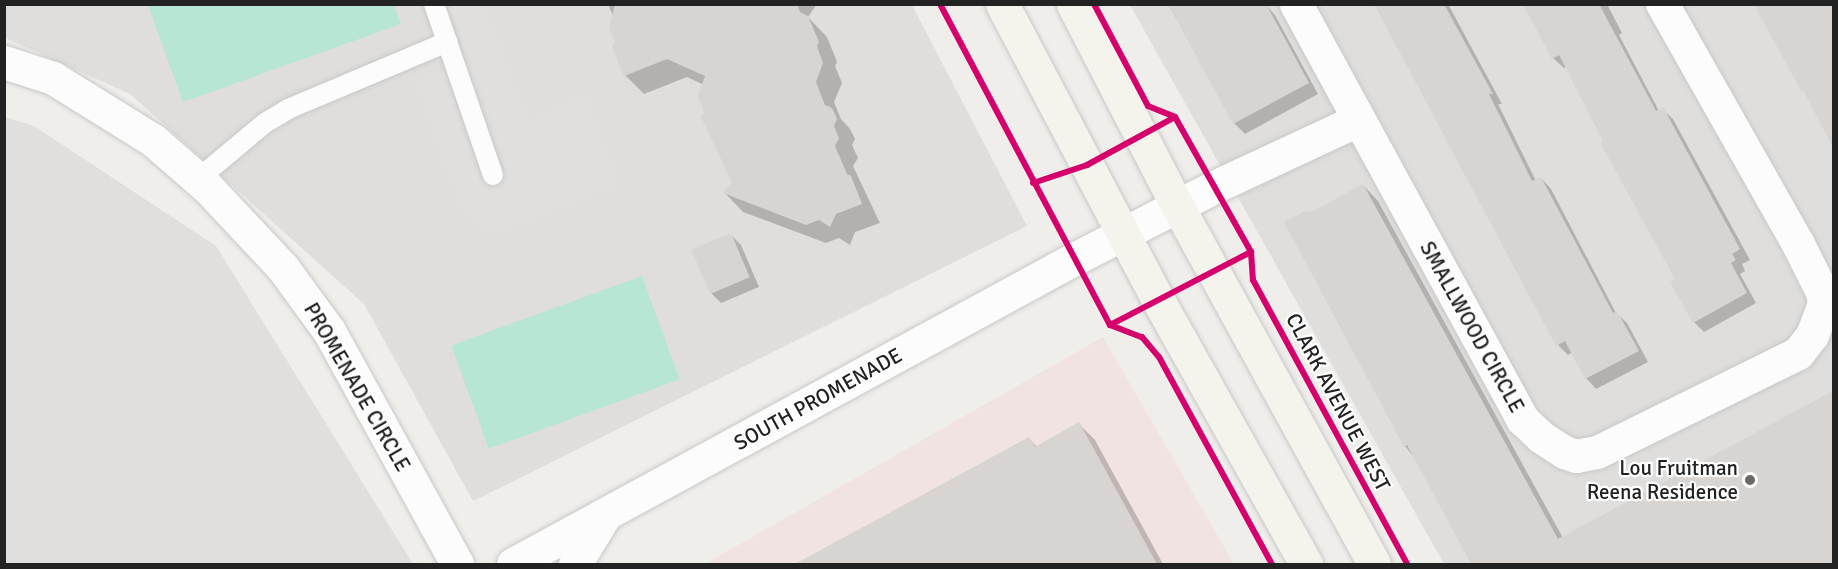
<!DOCTYPE html>
<style>
body{margin:0}
#map{position:relative;width:1838px;height:569px;overflow:hidden;background:#f0eeeb;font-family:Signika,sans-serif}
div>[style]{position:absolute}
.residential>*{inset:0;background:#dfdedc}
.commercial>*{inset:0;background:#f1e3e1}
.pitch>*{inset:0;background:#b7e6d2;transform-origin:0 0}
.parking>*{inset:0;background:#e0dfde}
.shadow>*{inset:0;background:#0003}
.building>*{inset:0;background:#d7d4d2;transform-origin:0 0}
.roads{filter:drop-shadow(0 0 2px #c9c8c7) drop-shadow(0 0 2px #c9c8c7)}
.lane>*{height:20px;margin:-10px;padding:0 10px;transform-origin:10px;border-radius:10px;background:#fdfcfc}
.street>*{height:33px;margin:-16.5px;padding:0 16.5px;transform-origin:16.5px;border-radius:16.5px;background:#fdfcfc}
.secondary>*{height:33px;margin:-16.5px;padding:0 16.5px;transform-origin:16.5px;border-radius:16.5px;background:#f4f4ed}
.cycleway>*{height:6px;margin:-3px;padding:0 3px;transform-origin:3px;border-radius:3px;background:#d6006c}
.dots>*{width:16px;height:16px;translate:-50% -50%;box-sizing:border-box;border:3px solid #fff;border-radius:50%}
span{translate:-50% -50%;white-space:nowrap;text-align:center;line-height:1.15;-webkit-text-stroke:4.5px #fff;paint-order:stroke}
.street-label{font-size:21px;color:#222}
.poi-label{font-size:21px;color:#222}
.right{translate:-100% -50%;text-align:right}
.frame{position:absolute;inset:0;border:6px solid #222;pointer-events:none}
</style>
<div id="map">
<div class="residential">
<div style="clip-path:polygon(5px 4px,912px 5px,1027px 226px,473px 501px,364px 304px,130px 94px,5px 38px)"></div>
<div style="clip-path:polygon(1130px 5px,1833px 5px,1833px 564px,1444px 564px)"></div>
</div>
<div class="commercial">
<div style="clip-path:polygon(1103px 337px,1234px 564px,705px 564px)"></div>
</div>
<div class="pitch">
<div style="clip-path:polygon(148px 5px,394px 5px,401px 24px,183px 102px)"></div>
<div style="left:642px;top:276px;width:110px;height:203px;rotate:70deg"></div>
</div>
<div class="parking">
<div style="clip-path:polygon(446px 5px,484px 5px,527px 120px,586px 95px,618px 185px,506px 229px,478px 226px,461px 208px,415px 81px,468px 61px)"></div>
<div style="clip-path:polygon(5px 117px,34px 126px,216px 246px,413px 564px,5px 564px)"></div>
</div>
<div class="shadow">
<div style="clip-path:polygon(608px 4px,814px 4px,815px 7px,808px 17px,827px 37px,837px 62px,835px 66px,842px 83px,834px 102px,841px 119px,850px 129px,855px 139px,852px 145px,858px 158px,853px 166px,880px 223px,855px 232px,850px 245px,839px 238px,826px 243px,743px 212px,725px 193px,733px 182px,706px 112px,704px 85px,687px 77px,644px 94px,625px 75px,613px 16px)"></div>
<div style="clip-path:polygon(1168px 4px,1267px 6px,1275px 15px,1318px 94px,1245px 134px,1235px 124px)"></div>
<div style="clip-path:polygon(1376px 4px,1448px 4px,1502px 104px,1498px 104px,1536px 181px,1541px 178px,1551px 189px,1616px 313px,1627px 323px,1648px 362px,1596px 389px,1586px 378px,1573px 352px,1568px 355px,1558px 345px)"></div>
<div style="clip-path:polygon(1525px 4px,1607px 4px,1622px 33px,1619px 35px,1659px 111px,1662px 109px,1673px 119px,1750px 260px,1742px 264px,1745px 271px,1740px 274px,1756px 303px,1704px 332px,1694px 322px,1677px 280px,1567px 67px,1564px 68px,1553px 58px)"></div>
<div style="clip-path:polygon(1756px 4px,1834px 4px,1834px 145px)"></div>
<div style="clip-path:polygon(1363px 185px,1378px 201px,1563px 538px,1831px 394px,1834px 396px,1834px 564px,1496px 564px,1488px 549px,1405px 446px,1311px 214px)"></div>
<div style="clip-path:polygon(730px 234px,741px 245px,759px 287px,721px 303px,711px 293px)"></div>
<div style="clip-path:polygon(1079px 424px,1095px 440px,1163px 564px,820px 564px,1029px 439px,1037px 447px)"></div>
</div>
<div class="building">
<div style="clip-path:polygon(615px 4px,797px 4px,800px 12px,808px 16px,819px 42px,817px 46px,823px 63px,816px 82px,825px 105px,832px 108px,837px 119px,834px 126px,839px 138px,835px 146px,847px 174px,851px 176px,862px 204px,836px 214px,830px 227px,819px 220px,806px 225px,723px 193px,732px 182px,701px 117px,704px 112px,698px 96px,705px 76px,667px 59px,624px 76px,612px 47px,615px 41px,609px 28px)"></div>
<div style="clip-path:polygon(1168px 4px,1266px 4px,1309px 83px,1233px 124px)"></div>
<div style="clip-path:polygon(1374px 4px,1444px 4px,1493px 94px,1489px 94px,1532px 181px,1541px 177px,1613px 313px,1617px 311px,1639px 351px,1585px 379px,1565px 341px,1556px 346px)"></div>
<div style="clip-path:polygon(1523px 4px,1599px 4px,1656px 111px,1663px 107px,1740px 249px,1732px 254px,1736px 260px,1731px 263px,1747px 293px,1693px 323px,1670px 282px,1675px 279px,1601px 144px,1603px 141px,1559px 55px,1552px 59px)"></div>
<div style="clip-path:polygon(1754px 4px,1833px 4px,1833px 148px,1803px 90px,1801px 91px)"></div>
<div style="clip-path:polygon(1363px 184px,1558px 539px,1833px 391px,1833px 564px,1471px 564px,1407px 445px,1404px 447px,1284px 222px,1305px 211px,1311px 212px)"></div>
<div style="left:731px;top:233px;width:48px;height:43px;rotate:67deg"></div>
<div style="clip-path:polygon(1079px 422px,1157px 564px,795px 564px,1029px 437px,1035px 447px)"></div>
</div>
<div class="roads">
<div class="lane">
<div style="left:434px;top:4px;width:181px;rotate:71deg"></div>
<div style="left:198px;top:179px;width:87px;rotate:-39.9deg"></div>
<div style="left:265px;top:123px;width:27px;rotate:-31deg"></div>
<div style="left:288px;top:109px;width:173px;rotate:-22.8deg"></div>
</div>
<div class="street">
<div style="left:1296px;top:4px;width:473px;rotate:61.4deg"></div>
<div style="left:1522px;top:419px;width:26px;rotate:43deg"></div>
<div style="left:1541px;top:437px;width:27px;rotate:33deg"></div>
<div style="left:1564px;top:452px;width:13px;rotate:18deg"></div>
<div style="left:1576px;top:456px;width:21px;rotate:-11deg"></div>
<div style="left:1597px;top:452px;width:224px;rotate:-26.2deg"></div>
<div style="left:1798px;top:353px;width:23px;rotate:-52deg"></div>
<div style="left:1812px;top:335px;width:33px;rotate:-69deg"></div>
<div style="left:1824px;top:304px;width:12px;rotate:-99deg"></div>
<div style="left:1822px;top:292px;width:54px;rotate:-116.6deg"></div>
<div style="left:1798px;top:244px;width:276px;rotate:-119.5deg"></div>
<div style="left:4px;top:62px;width:52px;rotate:18.1deg"></div>
<div style="left:53px;top:78px;width:118px;rotate:31.8deg"></div>
<div style="left:153px;top:140px;width:73px;rotate:41.1deg"></div>
<div style="left:208px;top:188px;width:110px;rotate:46.8deg"></div>
<div style="left:283px;top:268px;width:78px;rotate:53.9deg"></div>
<div style="left:329px;top:331px;width:266px;rotate:61.2deg"></div>
<div style="left:513px;top:564px;width:639px;rotate:-28.53deg"></div>
<div style="left:1074px;top:259px;width:157px;rotate:-27.2deg"></div>
<div style="left:1214px;top:187px;width:159px;rotate:-25deg"></div>
<div style="left:575px;top:564px;width:57px;rotate:-58.5deg"></div>
</div>
<div class="secondary">
<div style="left:1002px;top:4px;width:335px;rotate:62.2deg"></div>
<div style="left:1158px;top:300px;width:303px;rotate:60.7deg"></div>
<div style="left:1073px;top:4px;width:229px;rotate:62.7deg"></div>
<div style="left:1178px;top:207px;width:407px;rotate:61.2deg"></div>
</div>
</div>
<div class="cycleway">
<div style="left:940px;top:4px;width:363px;rotate:62.1deg"></div>
<div style="left:1094px;top:4px;width:115px;rotate:62.1deg"></div>
<div style="left:1148px;top:106px;width:29px;rotate:22deg"></div>
<div style="left:1175px;top:117px;width:155px;rotate:60.6deg"></div>
<div style="left:1251px;top:252px;width:28px;rotate:86deg"></div>
<div style="left:1253px;top:280px;width:323px;rotate:61.5deg"></div>
<div style="left:1033px;top:183px;width:57px;rotate:-18.4deg"></div>
<div style="left:1087px;top:165px;width:100px;rotate:-28.6deg"></div>
<div style="left:1110px;top:325px;width:34px;rotate:21deg"></div>
<div style="left:1142px;top:337px;width:26px;rotate:50deg"></div>
<div style="left:1159px;top:357px;width:236px;rotate:61.4deg"></div>
<div style="left:1110px;top:325px;width:159px;rotate:-27.4deg"></div>
</div>
<div class="dots">
<div style="left:1750px;top:480px;background:#6a6968"></div>
</div>
<div class="street-label">
<span style="left:1472px;top:327px;rotate:61deg">SMALLWOOD CIRCLE</span>
<span style="left:357px;top:387px;rotate:60deg">PROMENADE CIRCLE</span>
<span style="left:818px;top:399px;rotate:-29deg">SOUTH PROMENADE</span>
<span style="left:1338px;top:402px;rotate:62deg">CLARK AVENUE WEST</span>
</div>
<div class="poi-label">
<span class="right" style="left:1738px;top:480px">Lou Fruitman<br>Reena Residence</span>
</div>
<div class="frame"></div>
</div>
